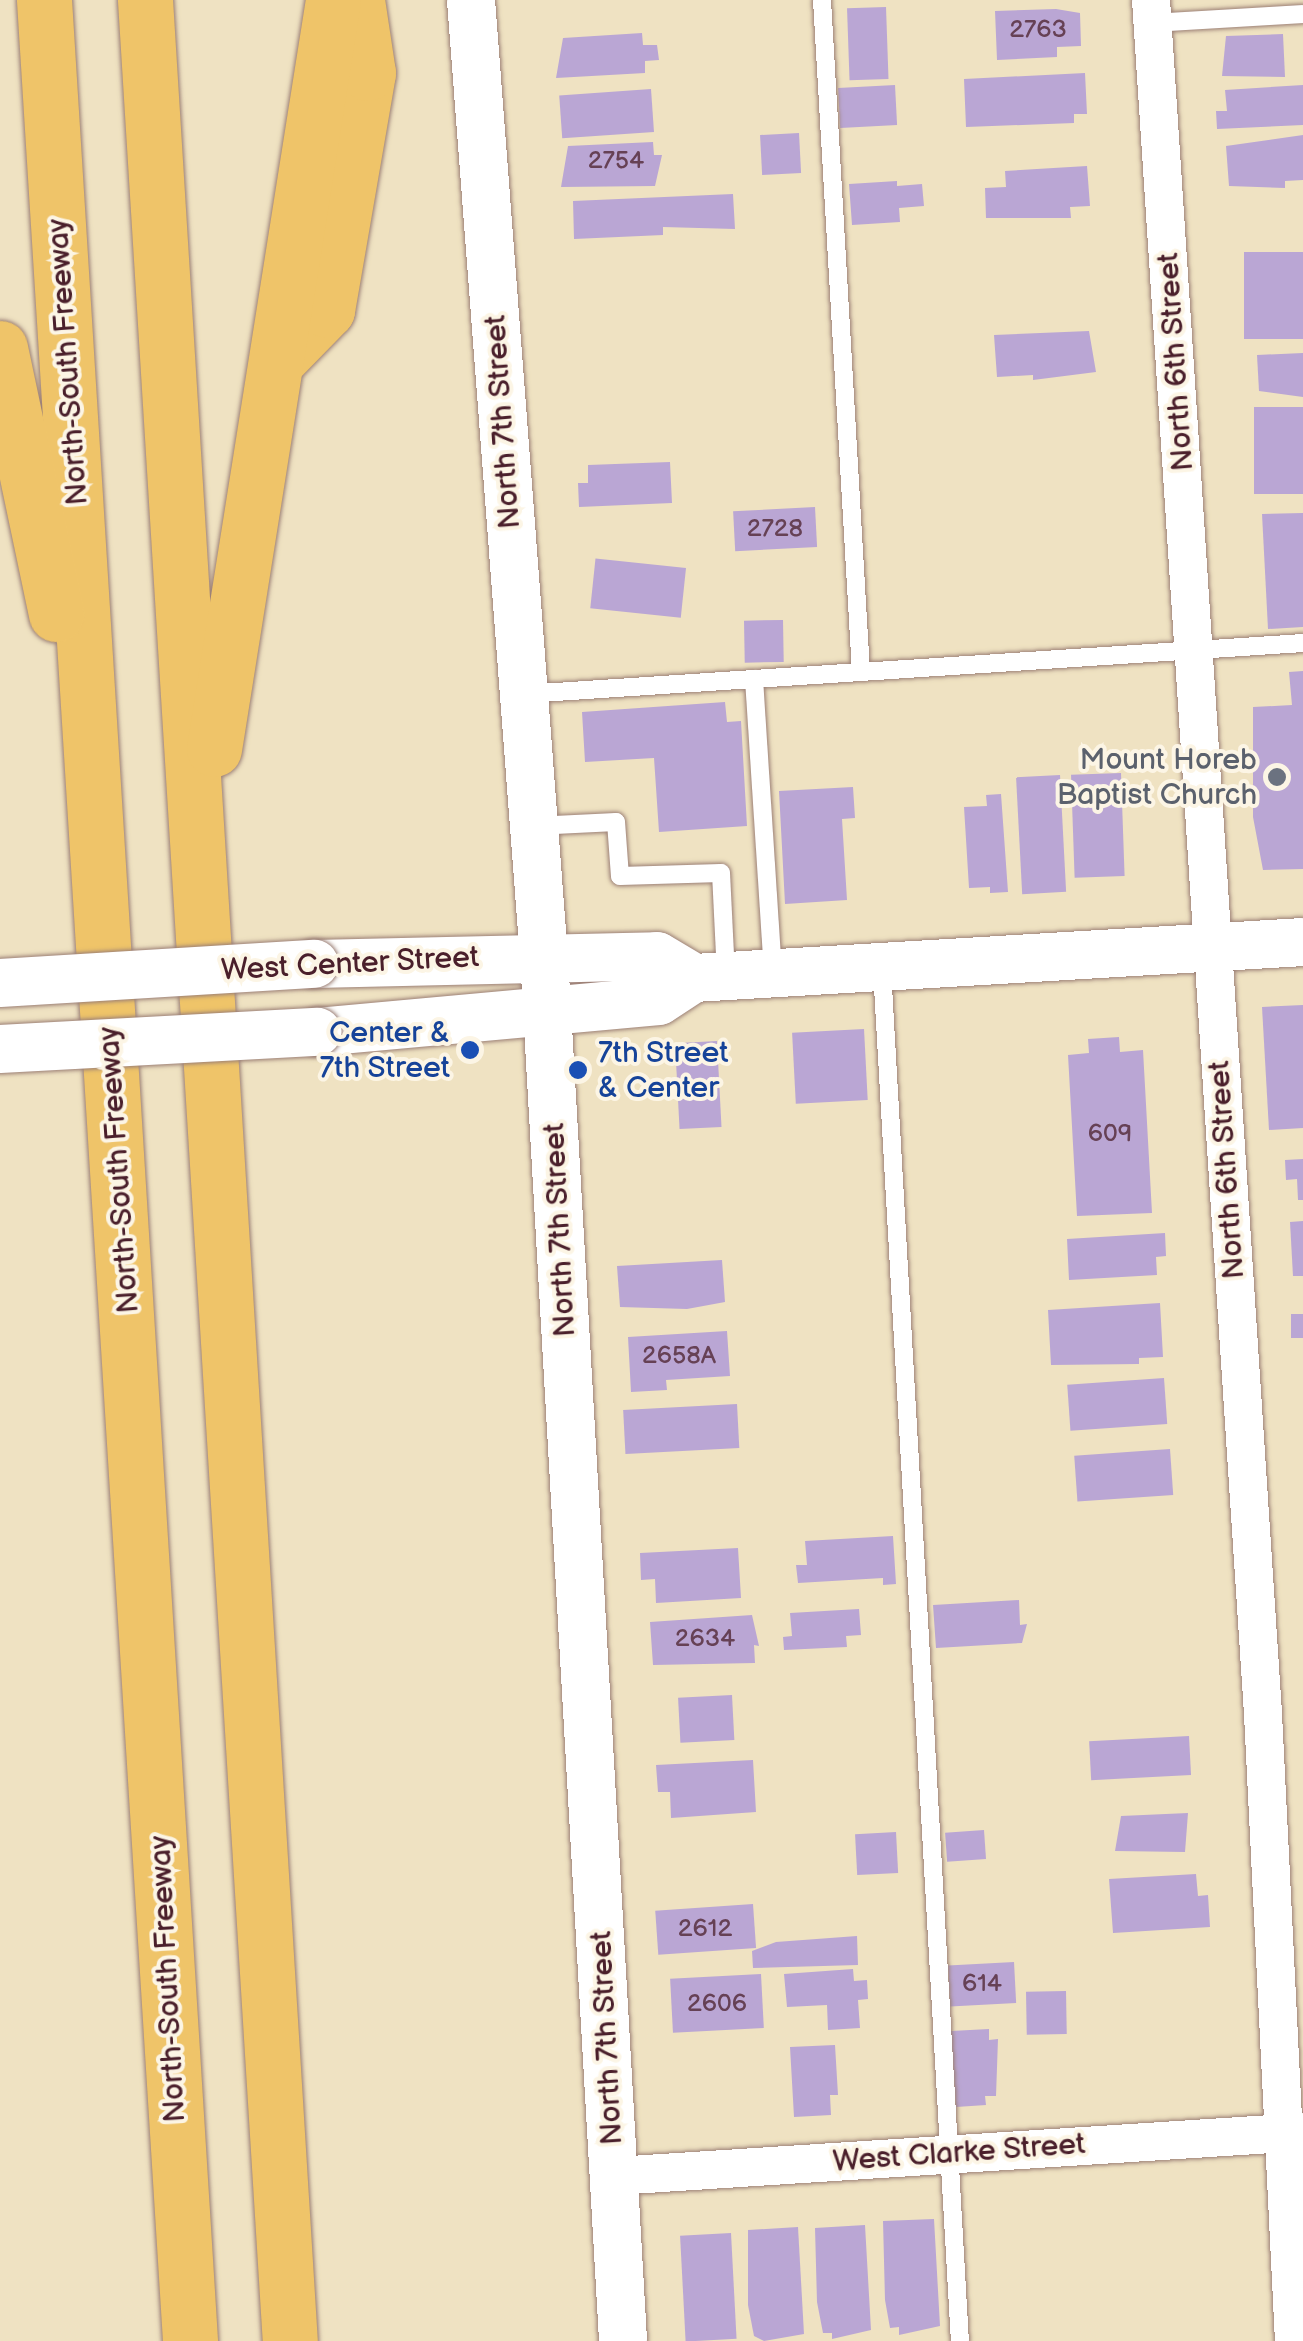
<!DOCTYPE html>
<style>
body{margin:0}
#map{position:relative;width:1303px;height:2341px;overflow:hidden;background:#efe2c2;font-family:"Balsamiq Sans",sans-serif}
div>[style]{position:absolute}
.building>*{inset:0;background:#baa6d4;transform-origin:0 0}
.roads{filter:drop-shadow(0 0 2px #9c8076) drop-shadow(0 0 2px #9c8076)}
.service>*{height:18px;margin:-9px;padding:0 9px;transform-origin:9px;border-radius:9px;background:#fff}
.minor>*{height:38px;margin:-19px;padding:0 19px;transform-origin:19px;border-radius:19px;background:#fff}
.tertiary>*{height:48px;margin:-24px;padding:0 24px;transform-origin:24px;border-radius:24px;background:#fff}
.motorway>*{height:55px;margin:-27.5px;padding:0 27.5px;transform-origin:27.5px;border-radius:27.5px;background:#efc469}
.bridges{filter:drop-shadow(0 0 2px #9c8076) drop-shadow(0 0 2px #9c8076)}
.tertiary-bridge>*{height:48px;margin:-24px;padding:0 24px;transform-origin:24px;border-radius:24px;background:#fff}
.dots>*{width:28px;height:28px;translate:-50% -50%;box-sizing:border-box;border:5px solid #fcf5e5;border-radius:50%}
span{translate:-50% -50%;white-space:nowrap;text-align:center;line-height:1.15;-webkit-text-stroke:8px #fcf5e5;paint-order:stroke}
.number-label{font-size:25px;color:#664155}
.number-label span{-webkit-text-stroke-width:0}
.street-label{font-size:30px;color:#4a1f2b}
.worship-label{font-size:30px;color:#5b616d}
.right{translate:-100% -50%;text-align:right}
.transit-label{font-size:30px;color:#164399}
.left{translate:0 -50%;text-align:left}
</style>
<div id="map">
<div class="building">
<div style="left:886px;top:7px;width:72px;height:39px;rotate:88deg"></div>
<div style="clip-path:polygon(1056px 9px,1080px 13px,1081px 46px,1057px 47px,1057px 57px,997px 60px,995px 11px)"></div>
<div style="clip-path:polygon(642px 33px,643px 45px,657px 45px,659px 60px,645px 61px,645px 73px,556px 78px,563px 38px)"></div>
<div style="clip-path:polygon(1283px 34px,1285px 77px,1222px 76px,1226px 36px)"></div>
<div style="clip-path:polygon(1085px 73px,1087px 114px,1074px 114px,1074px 123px,966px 127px,964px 79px)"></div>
<div style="left:895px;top:85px;width:40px;height:57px;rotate:87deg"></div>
<div style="clip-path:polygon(1303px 85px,1303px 125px,1217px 129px,1216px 111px,1227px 111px,1225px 90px)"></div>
<div style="left:651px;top:89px;width:43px;height:92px;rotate:86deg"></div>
<div style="left:799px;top:133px;width:40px;height:39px;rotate:87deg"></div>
<div style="clip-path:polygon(1303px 135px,1303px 180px,1285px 181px,1285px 188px,1229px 186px,1226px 146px)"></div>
<div style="clip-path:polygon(653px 142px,654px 155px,662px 155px,655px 186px,561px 187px,568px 146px)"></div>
<div style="clip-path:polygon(1087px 166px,1090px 206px,1070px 207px,1071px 218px,986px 218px,985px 188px,1006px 187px,1005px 171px)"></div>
<div style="clip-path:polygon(897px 181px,897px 186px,922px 184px,924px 206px,899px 208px,900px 222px,852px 225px,849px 184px)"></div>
<div style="clip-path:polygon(733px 194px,735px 229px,663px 227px,663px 235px,574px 239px,573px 201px)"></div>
<div style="left:1303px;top:252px;width:87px;height:59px;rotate:90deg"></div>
<div style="clip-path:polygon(1089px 331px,1096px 372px,1033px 380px,1033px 375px,997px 377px,994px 335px)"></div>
<div style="clip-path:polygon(1303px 353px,1303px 397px,1259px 391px,1257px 355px)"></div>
<div style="left:1303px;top:407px;width:87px;height:49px;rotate:90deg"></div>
<div style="clip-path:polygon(670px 462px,672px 503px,579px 507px,578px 483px,588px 483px,588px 465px)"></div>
<div style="left:815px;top:507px;width:40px;height:82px;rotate:87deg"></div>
<div style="clip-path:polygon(1303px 513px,1303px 627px,1268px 629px,1262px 514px)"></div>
<div style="left:686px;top:568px;width:50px;height:91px;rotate:96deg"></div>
<div style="left:783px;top:620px;width:42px;height:39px;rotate:89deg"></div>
<div style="clip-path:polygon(1303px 671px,1303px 869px,1263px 870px,1253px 817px,1253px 707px,1292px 705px,1289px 672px)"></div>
<div style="clip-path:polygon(725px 702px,727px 722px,741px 721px,747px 826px,659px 832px,654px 758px,585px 762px,582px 712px)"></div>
<div style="left:1121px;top:773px;width:103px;height:50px;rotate:88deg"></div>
<div style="left:1060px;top:775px;width:117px;height:44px;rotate:87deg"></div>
<div style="clip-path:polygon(853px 787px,855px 818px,842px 819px,847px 900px,785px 904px,779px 791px)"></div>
<div style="clip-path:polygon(1001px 794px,1008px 892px,990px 893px,990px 887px,969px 888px,964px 807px,987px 806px,986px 795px)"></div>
<div style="clip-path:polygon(1303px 1005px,1303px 1128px,1269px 1130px,1262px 1007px)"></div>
<div style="left:864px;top:1029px;width:71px;height:72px;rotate:87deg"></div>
<div style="clip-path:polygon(1119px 1037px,1120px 1052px,1143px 1050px,1152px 1213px,1077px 1216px,1068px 1055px,1089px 1053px,1088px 1039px)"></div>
<div style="left:717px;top:1041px;width:86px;height:42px;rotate:87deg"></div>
<div style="clip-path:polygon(1303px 1159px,1303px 1200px,1298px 1200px,1297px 1179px,1286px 1180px,1285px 1160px)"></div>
<div style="clip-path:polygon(1303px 1221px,1303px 1276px,1293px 1276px,1290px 1222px)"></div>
<div style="clip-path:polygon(1165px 1233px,1166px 1256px,1156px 1257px,1157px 1275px,1069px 1280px,1067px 1239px)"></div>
<div style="clip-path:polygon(722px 1260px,725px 1302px,687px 1309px,620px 1307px,617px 1266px)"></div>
<div style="clip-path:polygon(1160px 1303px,1163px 1357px,1139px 1358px,1139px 1364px,1051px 1365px,1048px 1310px)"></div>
<div style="left:1291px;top:1314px;width:12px;height:24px"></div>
<div style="clip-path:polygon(727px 1331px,730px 1376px,666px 1380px,667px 1390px,631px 1392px,628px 1337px)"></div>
<div style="left:1164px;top:1378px;width:46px;height:97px;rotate:86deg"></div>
<div style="left:737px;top:1404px;width:44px;height:114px;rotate:87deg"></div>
<div style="left:1170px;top:1449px;width:46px;height:96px;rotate:86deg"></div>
<div style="clip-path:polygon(893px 1536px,896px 1584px,883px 1585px,883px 1578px,798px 1583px,796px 1565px,807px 1565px,805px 1541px)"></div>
<div style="clip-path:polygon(738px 1548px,741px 1598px,656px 1603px,655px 1579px,641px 1580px,640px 1553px)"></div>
<div style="clip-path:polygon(1019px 1600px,1020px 1625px,1027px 1624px,1022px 1643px,936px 1648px,933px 1605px)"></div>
<div style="clip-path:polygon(859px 1609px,861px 1635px,846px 1636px,847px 1647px,784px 1650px,783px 1637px,792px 1636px,790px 1613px)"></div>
<div style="clip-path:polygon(752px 1615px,759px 1646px,754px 1645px,755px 1663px,653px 1665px,650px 1622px)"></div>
<div style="left:732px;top:1695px;width:45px;height:54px;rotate:87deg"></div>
<div style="left:1189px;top:1736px;width:39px;height:100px;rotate:87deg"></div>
<div style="clip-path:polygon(753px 1760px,756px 1812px,671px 1818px,670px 1792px,658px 1792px,656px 1765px)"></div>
<div style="clip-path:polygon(1188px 1813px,1185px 1852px,1115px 1851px,1121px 1816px)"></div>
<div style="left:984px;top:1830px;width:29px;height:39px;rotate:86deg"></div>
<div style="left:896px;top:1832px;width:41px;height:41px;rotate:87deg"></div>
<div style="clip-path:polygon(1196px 1874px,1198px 1896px,1208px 1895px,1210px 1927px,1113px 1933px,1109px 1879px)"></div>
<div style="left:753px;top:1904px;width:44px;height:98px;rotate:86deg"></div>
<div style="clip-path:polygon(857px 1936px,858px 1965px,753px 1968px,752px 1951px,776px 1942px)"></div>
<div style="left:1014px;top:1962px;width:41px;height:66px;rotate:87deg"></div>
<div style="clip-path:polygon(853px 1969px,854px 1981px,867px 1980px,868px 1999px,858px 2000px,860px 2028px,828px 2030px,827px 2005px,787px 2007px,784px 1974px)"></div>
<div style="left:761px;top:1974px;width:54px;height:91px;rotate:87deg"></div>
<div style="left:1066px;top:1991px;width:43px;height:40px;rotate:89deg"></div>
<div style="clip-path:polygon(989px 2029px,989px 2040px,998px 2039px,996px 2096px,985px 2096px,986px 2105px,956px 2107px,951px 2031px)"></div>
<div style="clip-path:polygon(835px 2045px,838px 2095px,830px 2095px,831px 2115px,794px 2117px,790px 2047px)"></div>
<div style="clip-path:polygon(934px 2219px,940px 2326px,899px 2335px,899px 2327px,890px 2328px,885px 2300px,883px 2221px)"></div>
<div style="clip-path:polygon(865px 2225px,871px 2330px,832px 2339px,832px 2333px,823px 2333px,817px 2302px,815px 2228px)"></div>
<div style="clip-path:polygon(798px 2227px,804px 2334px,764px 2341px,754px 2336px,748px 2305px,748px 2230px)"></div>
<div style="left:731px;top:2233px;width:106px;height:51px;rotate:87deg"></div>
</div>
<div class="roads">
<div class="service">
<div style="left:822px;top:0;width:673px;rotate:86.68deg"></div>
<div style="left:1152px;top:23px;width:151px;rotate:-3.4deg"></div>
<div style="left:754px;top:679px;width:293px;rotate:86.3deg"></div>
<div style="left:525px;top:694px;width:780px;rotate:-3.75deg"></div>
<div style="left:534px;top:826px;width:82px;rotate:-2.8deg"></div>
<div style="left:616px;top:822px;width:54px;rotate:85.8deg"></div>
<div style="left:620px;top:876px;width:101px;rotate:-1.7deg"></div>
<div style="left:721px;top:873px;width:102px;rotate:87.2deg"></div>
<div style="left:882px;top:969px;width:1374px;rotate:86.75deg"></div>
</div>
<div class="minor">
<div style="left:1151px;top:0;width:1718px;rotate:86.26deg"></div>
<div style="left:1263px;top:1714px;width:628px;rotate:87.17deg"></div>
<div style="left:615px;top:2176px;width:689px;rotate:-3.66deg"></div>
</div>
<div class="tertiary">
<div style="left:471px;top:0;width:960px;rotate:85.64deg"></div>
<div style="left:544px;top:957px;width:1386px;rotate:86.73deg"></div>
<div style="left:314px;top:964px;width:343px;rotate:-1.3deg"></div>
<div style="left:657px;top:956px;width:43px;rotate:30.7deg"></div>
<div style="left:318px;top:1032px;width:342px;rotate:-5.2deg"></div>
<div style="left:659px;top:1001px;width:42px;rotate:-33.3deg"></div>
<div style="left:694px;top:978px;width:610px;rotate:-3.38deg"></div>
</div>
<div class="motorway">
<div style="left:44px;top:0;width:2346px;rotate:86.43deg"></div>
<div style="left:145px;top:0;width:2345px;rotate:86.46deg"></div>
<div style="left:0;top:348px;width:272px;rotate:78.1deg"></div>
<div style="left:281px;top:357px;width:66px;rotate:-45.6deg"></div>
<div style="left:327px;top:310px;width:241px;rotate:-80.2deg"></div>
<div style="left:368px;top:73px;width:74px;rotate:-98.6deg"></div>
<div style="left:214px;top:749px;width:758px;rotate:-80.97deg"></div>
</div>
</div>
<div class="bridges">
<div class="tertiary-bridge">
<div style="left:0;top:983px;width:315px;rotate:-3.5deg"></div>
<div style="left:0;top:1049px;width:318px;rotate:-3.1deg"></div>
</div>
</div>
<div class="dots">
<div style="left:1277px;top:777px;background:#6b7280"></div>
<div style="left:470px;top:1050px;background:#1a4fb4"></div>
<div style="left:578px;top:1070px;background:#1a4fb4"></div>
</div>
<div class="number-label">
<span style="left:1038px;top:30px">2763</span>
<span style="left:616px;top:161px">2754</span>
<span style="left:775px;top:529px">2728</span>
<span style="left:1110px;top:1134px">609</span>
<span style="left:679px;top:1356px">2658A</span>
<span style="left:705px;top:1639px">2634</span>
<span style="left:705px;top:1929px">2612</span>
<span style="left:982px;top:1984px">614</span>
<span style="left:717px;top:2004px">2606</span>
</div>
<div class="street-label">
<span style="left:68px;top:362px;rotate:-94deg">North-South Freeway</span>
<span style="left:1176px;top:362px;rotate:-94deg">North 6th Street</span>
<span style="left:503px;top:422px;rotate:-94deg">North 7th Street</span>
<span style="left:350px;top:964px;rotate:-3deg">West Center Street</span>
<span style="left:119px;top:1170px;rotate:-94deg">North-South Freeway</span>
<span style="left:1227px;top:1170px;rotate:-94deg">North 6th Street</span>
<span style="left:560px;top:1230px;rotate:-93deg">North 7th Street</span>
<span style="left:168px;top:1979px;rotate:-93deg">North-South Freeway</span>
<span style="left:607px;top:2038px;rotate:-93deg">North 7th Street</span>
<span style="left:959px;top:2153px;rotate:-4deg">West Clarke Street</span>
</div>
<div class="worship-label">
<span class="right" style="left:1257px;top:777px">Mount Horeb<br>Baptist Church</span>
</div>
<div class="transit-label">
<span class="right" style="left:450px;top:1050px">Center &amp;<br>7th Street</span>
<span class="left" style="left:598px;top:1070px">7th Street<br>&amp; Center</span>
</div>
</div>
